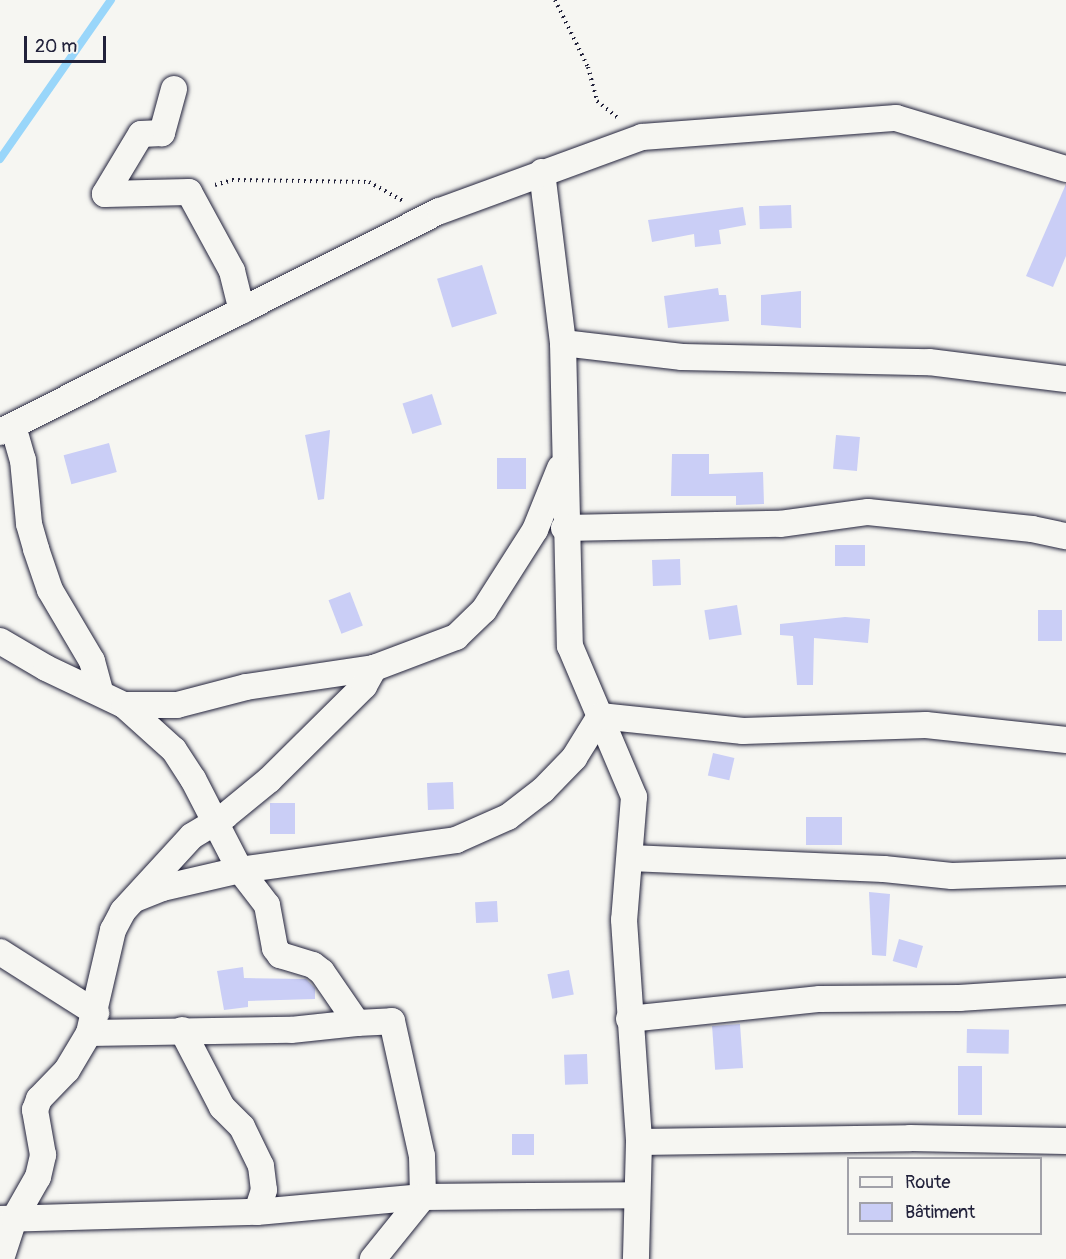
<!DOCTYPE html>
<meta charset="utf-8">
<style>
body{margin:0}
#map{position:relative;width:1066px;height:1259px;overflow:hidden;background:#f6f6f2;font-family:Pangolin,sans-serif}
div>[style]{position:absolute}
.stream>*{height:8px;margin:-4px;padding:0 4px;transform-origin:4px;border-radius:4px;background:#99d6fa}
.building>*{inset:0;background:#cacef6;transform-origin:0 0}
.path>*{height:4px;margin-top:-2px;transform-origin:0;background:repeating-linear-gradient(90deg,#22223b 0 1.5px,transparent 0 6px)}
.roads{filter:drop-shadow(0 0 2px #22223b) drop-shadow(0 0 2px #22223b)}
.minor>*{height:26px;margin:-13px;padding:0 13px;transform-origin:13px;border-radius:13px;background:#f6f6f2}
span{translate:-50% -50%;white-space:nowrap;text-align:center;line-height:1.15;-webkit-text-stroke:6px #f6f6f2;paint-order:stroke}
.legend{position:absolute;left:847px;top:1157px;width:195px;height:78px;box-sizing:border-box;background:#f6f6f2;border:2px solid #a1a1a9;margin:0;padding:8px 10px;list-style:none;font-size:18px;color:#22223b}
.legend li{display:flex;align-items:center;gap:12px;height:30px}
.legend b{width:30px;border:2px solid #a1a1a9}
.scale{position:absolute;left:24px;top:36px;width:82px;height:27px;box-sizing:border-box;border:3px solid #22223b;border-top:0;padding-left:8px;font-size:18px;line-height:21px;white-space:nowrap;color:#22223b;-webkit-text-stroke:4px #f6f6f2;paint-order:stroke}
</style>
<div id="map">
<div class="stream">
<div style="left:0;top:159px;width:194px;rotate:-55.1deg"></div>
</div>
<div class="building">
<div style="clip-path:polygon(1066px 184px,1066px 256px,1053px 287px,1026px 276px)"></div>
<div style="left:791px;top:205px;width:23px;height:32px;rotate:88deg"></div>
<div style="clip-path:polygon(743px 207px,746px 225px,719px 230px,721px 244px,695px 247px,694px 234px,652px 242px,648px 220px)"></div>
<div style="left:482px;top:265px;width:51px;height:47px;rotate:73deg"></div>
<div style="clip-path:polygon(718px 288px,719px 295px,726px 295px,729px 321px,668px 328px,664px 296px)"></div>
<div style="clip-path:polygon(801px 291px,801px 328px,761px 325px,761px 295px)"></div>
<div style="left:432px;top:394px;width:32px;height:31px;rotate:72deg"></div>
<div style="clip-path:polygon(330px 430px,324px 499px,318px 500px,305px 435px)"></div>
<div style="left:836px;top:435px;width:24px;height:34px;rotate:5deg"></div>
<div style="left:109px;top:443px;width:30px;height:47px;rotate:75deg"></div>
<div style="clip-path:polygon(672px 454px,709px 454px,709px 474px,763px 472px,764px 504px,736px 505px,736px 496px,671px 496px)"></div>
<div style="left:497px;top:458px;width:29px;height:31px"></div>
<div style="left:835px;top:545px;width:30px;height:21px"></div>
<div style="left:680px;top:559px;width:26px;height:28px;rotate:88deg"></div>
<div style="left:350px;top:592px;width:36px;height:23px;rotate:69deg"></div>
<div style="left:737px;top:605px;width:30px;height:33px;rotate:81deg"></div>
<div style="left:1062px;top:610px;width:31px;height:24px;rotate:90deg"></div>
<div style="clip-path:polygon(845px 617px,870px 619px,868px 643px,814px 638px,813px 685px,797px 685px,793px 636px,780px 635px,780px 624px)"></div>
<div style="left:713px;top:753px;width:22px;height:23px;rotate:13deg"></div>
<div style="left:453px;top:782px;width:27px;height:26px;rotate:88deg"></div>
<div style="left:270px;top:803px;width:25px;height:31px"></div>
<div style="left:806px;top:817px;width:36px;height:28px"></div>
<div style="clip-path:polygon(869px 892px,890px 894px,886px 956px,872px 955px)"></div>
<div style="left:497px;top:901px;width:21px;height:22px;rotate:87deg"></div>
<div style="left:899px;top:939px;width:25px;height:23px;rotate:16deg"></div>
<div style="clip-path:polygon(243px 967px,244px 978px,306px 979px,315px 988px,315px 999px,248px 1001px,248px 1007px,224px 1010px,217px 971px)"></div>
<div style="left:569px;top:970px;width:25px;height:22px;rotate:79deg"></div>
<div style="left:740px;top:1024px;width:44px;height:28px;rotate:86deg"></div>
<div style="left:967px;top:1029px;width:42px;height:24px;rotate:1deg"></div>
<div style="left:587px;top:1054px;width:30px;height:23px;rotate:88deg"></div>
<div style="left:958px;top:1066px;width:24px;height:49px"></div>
<div style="left:534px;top:1134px;width:21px;height:22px;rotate:90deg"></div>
</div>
<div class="path">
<div style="left:555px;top:0;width:75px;rotate:63.8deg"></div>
<div style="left:588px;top:67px;width:35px;rotate:75deg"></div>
<div style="left:597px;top:101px;width:27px;rotate:39deg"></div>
<div style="left:215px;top:185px;width:18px;rotate:-16deg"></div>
<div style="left:232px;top:180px;width:137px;rotate:0.8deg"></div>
<div style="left:369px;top:182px;width:39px;rotate:29deg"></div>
</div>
<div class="roads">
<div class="minor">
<div style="left:174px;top:89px;width:46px;rotate:105.3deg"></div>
<div style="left:162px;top:133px;width:21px;rotate:177deg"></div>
<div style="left:141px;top:134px;width:70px;rotate:121deg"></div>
<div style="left:105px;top:194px;width:84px;rotate:-1.4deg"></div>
<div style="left:189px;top:192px;width:90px;rotate:61.4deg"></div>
<div style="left:232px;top:271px;width:41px;rotate:76deg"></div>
<div style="left:542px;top:172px;width:172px;rotate:83deg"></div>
<div style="left:563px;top:343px;width:303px;rotate:88.7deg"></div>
<div style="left:570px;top:646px;width:164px;rotate:67deg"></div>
<div style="left:634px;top:797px;width:123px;rotate:94.6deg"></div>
<div style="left:624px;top:920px;width:223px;rotate:86.1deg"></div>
<div style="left:639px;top:1142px;width:117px;rotate:91.5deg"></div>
<div style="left:563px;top:343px;width:120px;rotate:6.7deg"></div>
<div style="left:682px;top:357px;width:247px;rotate:1.2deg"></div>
<div style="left:929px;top:362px;width:138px;rotate:7.1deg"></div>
<div style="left:13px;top:426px;width:35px;rotate:74deg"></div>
<div style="left:23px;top:460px;width:64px;rotate:84.6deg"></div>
<div style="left:29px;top:524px;width:26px;rotate:74deg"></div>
<div style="left:36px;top:549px;width:43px;rotate:71.1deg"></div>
<div style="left:50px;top:590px;width:82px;rotate:59.4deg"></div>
<div style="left:92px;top:661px;width:31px;rotate:75deg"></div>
<div style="left:0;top:432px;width:492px;rotate:-26.7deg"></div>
<div style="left:440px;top:211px;width:215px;rotate:-20.1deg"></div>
<div style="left:642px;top:137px;width:255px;rotate:-4.3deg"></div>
<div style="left:896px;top:118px;width:177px;rotate:16.7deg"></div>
<div style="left:564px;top:528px;width:216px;rotate:-1.1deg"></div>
<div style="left:780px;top:524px;width:89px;rotate:-7.8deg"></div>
<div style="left:868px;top:512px;width:165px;rotate:5.9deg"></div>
<div style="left:1032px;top:529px;width:35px;rotate:12deg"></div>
<div style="left:0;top:641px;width:53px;rotate:30.4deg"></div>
<div style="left:46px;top:668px;width:86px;rotate:25.4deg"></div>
<div style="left:124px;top:705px;width:67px;rotate:42deg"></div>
<div style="left:174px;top:750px;width:35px;rotate:57deg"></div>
<div style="left:193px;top:779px;width:102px;rotate:62.7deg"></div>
<div style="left:240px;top:870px;width:44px;rotate:52.4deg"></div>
<div style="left:267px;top:905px;width:44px;rotate:79.5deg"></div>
<div style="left:275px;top:948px;width:9px;rotate:54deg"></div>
<div style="left:280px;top:955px;width:34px;rotate:17deg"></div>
<div style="left:313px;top:965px;width:11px;rotate:38deg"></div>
<div style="left:322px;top:972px;width:62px;rotate:55.5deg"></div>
<div style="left:357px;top:1023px;width:35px;rotate:-3deg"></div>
<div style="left:392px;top:1021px;width:138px;rotate:77.5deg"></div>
<div style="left:422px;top:1156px;width:41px;rotate:88.6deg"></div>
<div style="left:423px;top:1197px;width:80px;rotate:128.9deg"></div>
<div style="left:124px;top:705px;width:53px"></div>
<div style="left:177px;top:705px;width:71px;rotate:-14.6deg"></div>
<div style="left:246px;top:687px;width:129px;rotate:-8.4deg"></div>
<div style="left:374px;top:668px;width:88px;rotate:-20.7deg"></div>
<div style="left:456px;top:637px;width:39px;rotate:-44deg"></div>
<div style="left:484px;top:610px;width:95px;rotate:-57.5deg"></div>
<div style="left:535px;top:530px;width:67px;rotate:-68deg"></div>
<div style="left:630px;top:858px;width:254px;rotate:2.5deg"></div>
<div style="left:884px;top:869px;width:68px;rotate:5.9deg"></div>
<div style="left:952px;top:876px;width:114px;rotate:-2deg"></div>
<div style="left:135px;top:899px;width:29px;rotate:-22deg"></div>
<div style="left:162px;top:888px;width:80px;rotate:-13deg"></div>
<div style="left:240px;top:870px;width:218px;rotate:-7.9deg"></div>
<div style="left:456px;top:840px;width:57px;rotate:-23.9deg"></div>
<div style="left:508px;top:817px;width:44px;rotate:-37.6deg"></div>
<div style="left:543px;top:790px;width:45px;rotate:-45.9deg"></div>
<div style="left:574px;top:758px;width:49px;rotate:-58.2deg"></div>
<div style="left:600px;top:716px;width:144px;rotate:6deg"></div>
<div style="left:743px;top:731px;width:183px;rotate:-1.9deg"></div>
<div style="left:926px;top:725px;width:141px;rotate:6.1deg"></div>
<div style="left:0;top:952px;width:114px;rotate:32.4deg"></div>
<div style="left:629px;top:1019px;width:192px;rotate:-6deg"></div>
<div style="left:820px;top:999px;width:139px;rotate:-0.4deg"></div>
<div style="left:959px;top:998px;width:107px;rotate:-3.7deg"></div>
<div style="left:182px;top:1030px;width:87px;rotate:62.5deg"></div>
<div style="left:222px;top:1107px;width:28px;rotate:45deg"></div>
<div style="left:242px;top:1127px;width:43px;rotate:64deg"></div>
<div style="left:261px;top:1166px;width:24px;rotate:83deg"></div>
<div style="left:264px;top:1190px;width:23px;rotate:108deg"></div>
<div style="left:89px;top:1033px;width:202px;rotate:-0.9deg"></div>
<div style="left:291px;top:1030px;width:66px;rotate:-6.1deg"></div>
<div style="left:639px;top:1142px;width:271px;rotate:-0.8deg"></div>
<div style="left:910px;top:1138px;width:156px;rotate:1.1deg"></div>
<div style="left:0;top:1219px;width:257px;rotate:-1.6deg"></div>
<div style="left:257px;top:1212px;width:167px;rotate:-5.2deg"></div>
<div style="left:423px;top:1197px;width:214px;rotate:-0.5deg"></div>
<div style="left:1px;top:1259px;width:42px;rotate:-72deg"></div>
<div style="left:14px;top:1219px;width:48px;rotate:-60.3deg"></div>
<div style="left:38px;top:1177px;width:23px;rotate:-77deg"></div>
<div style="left:43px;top:1155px;width:46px;rotate:-100.1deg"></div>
<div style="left:35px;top:1110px;width:12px;rotate:-70deg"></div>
<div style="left:39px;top:1099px;width:40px;rotate:-46deg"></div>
<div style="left:67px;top:1070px;width:43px;rotate:-59.3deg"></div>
<div style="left:89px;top:1033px;width:106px;rotate:-76.9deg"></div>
<div style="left:113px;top:930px;width:21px;rotate:-62deg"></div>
<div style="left:123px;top:911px;width:102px;rotate:-47.4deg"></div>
<div style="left:192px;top:836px;width:39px;rotate:-31deg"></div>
<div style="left:225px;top:816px;width:57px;rotate:-39.3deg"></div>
<div style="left:269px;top:780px;width:134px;rotate:-44.7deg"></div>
<div style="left:364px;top:686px;width:21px;rotate:-61deg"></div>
</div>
</div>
<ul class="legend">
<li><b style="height:8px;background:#f6f6f2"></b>Route</li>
<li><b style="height:16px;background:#cacef6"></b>Bâtiment</li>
</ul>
<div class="scale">20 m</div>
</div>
